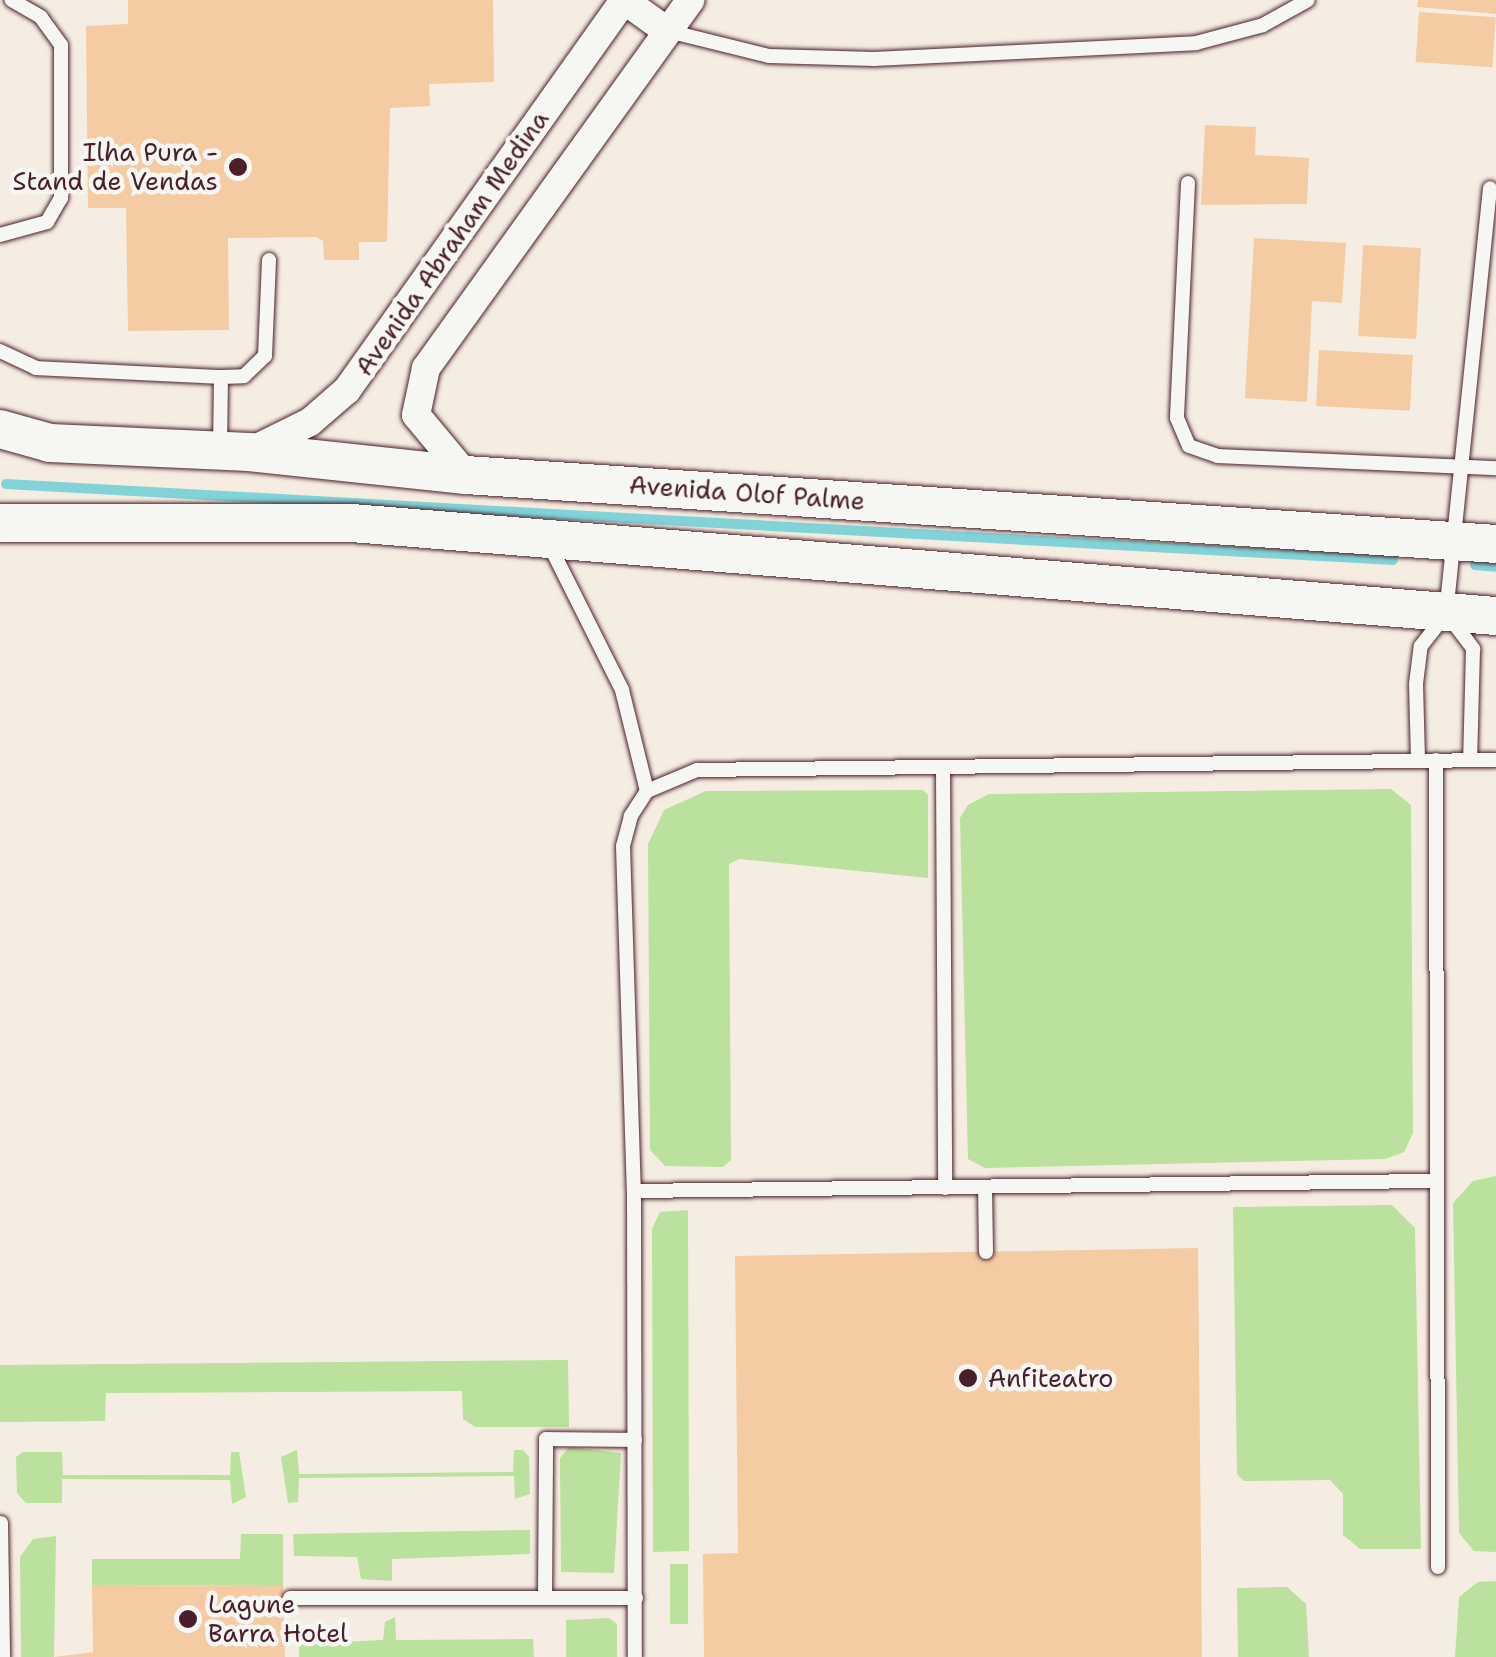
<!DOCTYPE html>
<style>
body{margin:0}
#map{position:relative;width:1496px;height:1657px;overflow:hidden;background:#f6ede2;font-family:"Shantell Sans",sans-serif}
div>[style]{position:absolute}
.green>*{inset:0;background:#bae19d;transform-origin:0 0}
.stream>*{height:10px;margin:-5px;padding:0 5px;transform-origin:5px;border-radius:5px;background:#82d3d8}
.building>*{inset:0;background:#f4cba3;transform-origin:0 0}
.roads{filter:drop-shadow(0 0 2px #4a1f2b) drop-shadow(0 0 2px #4a1f2b)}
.lane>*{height:14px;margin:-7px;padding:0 7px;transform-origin:7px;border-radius:7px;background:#f6f6f2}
.street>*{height:28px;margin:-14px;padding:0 14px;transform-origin:14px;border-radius:14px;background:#f6f6f2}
.secondary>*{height:38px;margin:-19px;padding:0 19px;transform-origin:19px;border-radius:19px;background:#f6f6f2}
.dots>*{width:28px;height:28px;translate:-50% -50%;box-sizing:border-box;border:5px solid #f6f6f2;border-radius:50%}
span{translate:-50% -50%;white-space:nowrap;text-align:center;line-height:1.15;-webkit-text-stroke:9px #f6f6f2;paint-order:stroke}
.poi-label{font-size:25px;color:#4a1f2b}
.right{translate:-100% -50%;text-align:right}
.left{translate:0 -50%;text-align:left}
.street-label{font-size:25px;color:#4a1f2b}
</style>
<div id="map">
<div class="green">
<div style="clip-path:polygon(1391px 789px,1411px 805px,1413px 1133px,1404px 1152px,1385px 1159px,985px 1168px,968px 1159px,960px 818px,968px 805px,989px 794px)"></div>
<div style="clip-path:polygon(706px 791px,923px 790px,928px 795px,928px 878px,739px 859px,729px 864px,731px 1160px,723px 1167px,665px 1166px,650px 1150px,648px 844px,664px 810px)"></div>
<div style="clip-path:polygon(1496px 1176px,1496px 1552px,1474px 1551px,1459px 1533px,1453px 1203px,1473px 1181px)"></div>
<div style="clip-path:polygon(1392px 1205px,1415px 1228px,1421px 1549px,1360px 1549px,1343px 1535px,1343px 1494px,1330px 1480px,1244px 1481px,1237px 1474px,1233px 1207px)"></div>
<div style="clip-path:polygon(688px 1210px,689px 1551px,653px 1552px,652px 1229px,660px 1212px)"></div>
<div style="clip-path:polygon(568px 1360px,569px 1427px,475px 1427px,463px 1419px,462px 1391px,106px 1393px,105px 1421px,0 1422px,0 1365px)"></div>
<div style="clip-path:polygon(569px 1447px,621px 1453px,614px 1573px,561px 1572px,560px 1458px)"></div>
<div style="clip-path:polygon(297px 1450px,299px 1474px,513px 1472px,514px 1450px,523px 1450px,529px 1457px,530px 1494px,515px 1499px,514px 1476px,299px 1478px,298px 1502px,288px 1503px,281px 1457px)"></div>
<div style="clip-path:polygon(23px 1452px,62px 1452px,63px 1475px,230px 1475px,231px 1452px,239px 1452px,246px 1497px,232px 1504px,230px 1480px,62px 1479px,62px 1503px,26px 1503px,17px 1493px,16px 1457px)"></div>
<div style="clip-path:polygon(530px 1530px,530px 1554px,392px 1559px,392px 1581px,361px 1579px,357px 1557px,294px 1556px,293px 1534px)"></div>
<div style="clip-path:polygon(241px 1534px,283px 1534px,283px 1586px,92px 1585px,92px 1559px,240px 1559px)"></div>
<div style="clip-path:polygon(56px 1536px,54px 1657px,21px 1657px,20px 1557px,33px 1539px)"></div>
<div style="left:670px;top:1564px;width:18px;height:60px"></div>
<div style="clip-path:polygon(1496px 1581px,1496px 1657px,1455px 1657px,1459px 1597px,1478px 1582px)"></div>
<div style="clip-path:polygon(1287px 1587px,1306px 1604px,1309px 1657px,1238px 1657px,1237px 1588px)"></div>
<div style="clip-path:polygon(395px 1617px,396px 1640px,533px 1639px,534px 1657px,299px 1657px,299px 1644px,383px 1640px,385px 1622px)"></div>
<div style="clip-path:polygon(609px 1618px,617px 1624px,617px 1657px,566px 1657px,566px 1620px)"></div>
</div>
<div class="stream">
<div style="left:6px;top:484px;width:1389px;rotate:3.14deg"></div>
<div style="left:1475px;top:565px;width:21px;rotate:5deg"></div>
</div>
<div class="building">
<div style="clip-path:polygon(128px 0,493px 0,494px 82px,429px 84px,430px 106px,390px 108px,387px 242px,359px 242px,359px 260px,324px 260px,323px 241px,316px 237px,228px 238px,229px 330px,128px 331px,126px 208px,88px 208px,86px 26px,128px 24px)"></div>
<div style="clip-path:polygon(1418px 0,1496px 0,1496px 14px,1417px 7px)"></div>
<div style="left:1419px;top:12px;width:77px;height:50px;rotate:4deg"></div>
<div style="clip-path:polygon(1205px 125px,1256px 127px,1255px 155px,1309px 158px,1307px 204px,1201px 205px)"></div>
<div style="clip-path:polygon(1254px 238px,1346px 243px,1342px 303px,1312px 301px,1307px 402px,1245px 398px)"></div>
<div style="left:1363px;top:245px;width:58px;height:91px;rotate:3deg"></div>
<div style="left:1319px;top:350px;width:94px;height:56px;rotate:3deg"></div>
<div style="clip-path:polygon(1198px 1248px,1202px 1657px,704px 1657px,703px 1554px,738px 1553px,735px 1256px)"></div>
<div style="clip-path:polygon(92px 1585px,283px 1586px,285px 1657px,54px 1657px,93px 1652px)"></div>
</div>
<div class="roads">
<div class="lane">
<div style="left:668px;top:31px;width:104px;rotate:13.9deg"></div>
<div style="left:769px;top:56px;width:105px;rotate:1.6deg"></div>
<div style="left:874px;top:59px;width:322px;rotate:-2.8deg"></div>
<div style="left:1196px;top:43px;width:69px;rotate:-15deg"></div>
<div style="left:1263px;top:25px;width:51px;rotate:-29.1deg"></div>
<div style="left:1188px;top:183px;width:235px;rotate:92.7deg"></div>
<div style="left:1177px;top:418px;width:30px;rotate:67deg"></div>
<div style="left:1189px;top:446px;width:31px;rotate:19deg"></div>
<div style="left:1218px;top:456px;width:278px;rotate:2.5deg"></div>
<div style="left:0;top:235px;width:49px;rotate:-15.5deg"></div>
<div style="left:47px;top:222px;width:28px;rotate:-60deg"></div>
<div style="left:61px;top:198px;width:153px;rotate:-90deg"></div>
<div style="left:61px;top:45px;width:34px;rotate:-126deg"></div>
<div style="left:41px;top:17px;width:34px;rotate:-150deg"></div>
<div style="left:0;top:351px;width:40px;rotate:25deg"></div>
<div style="left:36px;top:368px;width:185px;rotate:2.8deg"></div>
<div style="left:221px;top:377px;width:74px;rotate:90.8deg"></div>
<div style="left:221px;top:377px;width:23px;rotate:-2deg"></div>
<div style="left:244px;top:376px;width:29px;rotate:-44deg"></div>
<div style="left:265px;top:356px;width:96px;rotate:-87.6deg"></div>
<div style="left:549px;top:544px;width:163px;rotate:63.4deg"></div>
<div style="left:622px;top:690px;width:104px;rotate:76.1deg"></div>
<div style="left:647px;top:791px;width:30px;rotate:123deg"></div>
<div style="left:631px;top:816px;width:31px;rotate:105deg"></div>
<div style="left:623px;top:846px;width:345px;rotate:88.2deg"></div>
<div style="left:634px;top:1191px;width:466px;rotate:89.9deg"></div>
<div style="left:1450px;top:618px;width:39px;rotate:53deg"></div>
<div style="left:1473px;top:649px;width:111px;rotate:91.5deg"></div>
<div style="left:1418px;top:760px;width:76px;rotate:-91.5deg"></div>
<div style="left:1416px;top:684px;width:38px;rotate:-83deg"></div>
<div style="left:1421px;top:646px;width:41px;rotate:-52deg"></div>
<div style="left:1446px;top:614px;width:428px;rotate:-84.1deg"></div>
<div style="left:1436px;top:760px;width:807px;rotate:89.86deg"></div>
<div style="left:943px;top:770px;width:418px;rotate:89.7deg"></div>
<div style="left:647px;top:791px;width:54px;rotate:-22.8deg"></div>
<div style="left:697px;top:770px;width:799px;rotate:-0.72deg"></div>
<div style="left:985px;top:1187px;width:65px;rotate:89.1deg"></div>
<div style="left:634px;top:1191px;width:798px;rotate:-0.72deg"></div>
<div style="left:1px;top:1523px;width:134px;rotate:89.1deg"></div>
<div style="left:290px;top:1598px;width:255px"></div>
<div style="left:545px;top:1598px;width:159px;rotate:-89.6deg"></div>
<div style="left:546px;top:1439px;width:89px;rotate:0.6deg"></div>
<div style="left:545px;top:1598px;width:91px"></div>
</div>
<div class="street">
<div style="left:624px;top:0;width:53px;rotate:35.8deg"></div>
<div style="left:251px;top:451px;width:66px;rotate:-26.2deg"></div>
<div style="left:310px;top:422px;width:49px;rotate:-40.9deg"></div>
<div style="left:347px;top:390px;width:478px;rotate:-54.6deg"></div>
<div style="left:466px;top:475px;width:78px;rotate:-129.8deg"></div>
<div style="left:416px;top:415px;width:48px;rotate:-78deg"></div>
<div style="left:426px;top:368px;width:453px;rotate:-54.3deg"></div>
</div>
<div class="secondary">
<div style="left:0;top:429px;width:52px;rotate:15.6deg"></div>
<div style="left:50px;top:443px;width:199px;rotate:2.6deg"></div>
<div style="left:249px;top:452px;width:218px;rotate:6.1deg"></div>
<div style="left:466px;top:475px;width:1032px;rotate:3.83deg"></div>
<div style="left:0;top:523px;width:352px"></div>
<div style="left:352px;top:523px;width:1148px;rotate:4.65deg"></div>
</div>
</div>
<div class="dots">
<div style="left:238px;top:167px;background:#4a1f2b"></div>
<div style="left:968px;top:1378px;background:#4a1f2b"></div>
<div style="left:188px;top:1619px;background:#4a1f2b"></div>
</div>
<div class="poi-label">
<span class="right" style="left:218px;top:167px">Ilha Pura -<br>Stand de Vendas</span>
<span class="left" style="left:988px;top:1378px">Anfiteatro</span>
<span class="left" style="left:208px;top:1619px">Lagune<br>Barra Hotel</span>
</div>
<div class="street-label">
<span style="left:452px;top:243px;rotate:-55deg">Avenida Abraham Medina</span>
<span style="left:747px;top:493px;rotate:4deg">Avenida Olof Palme</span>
</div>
</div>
